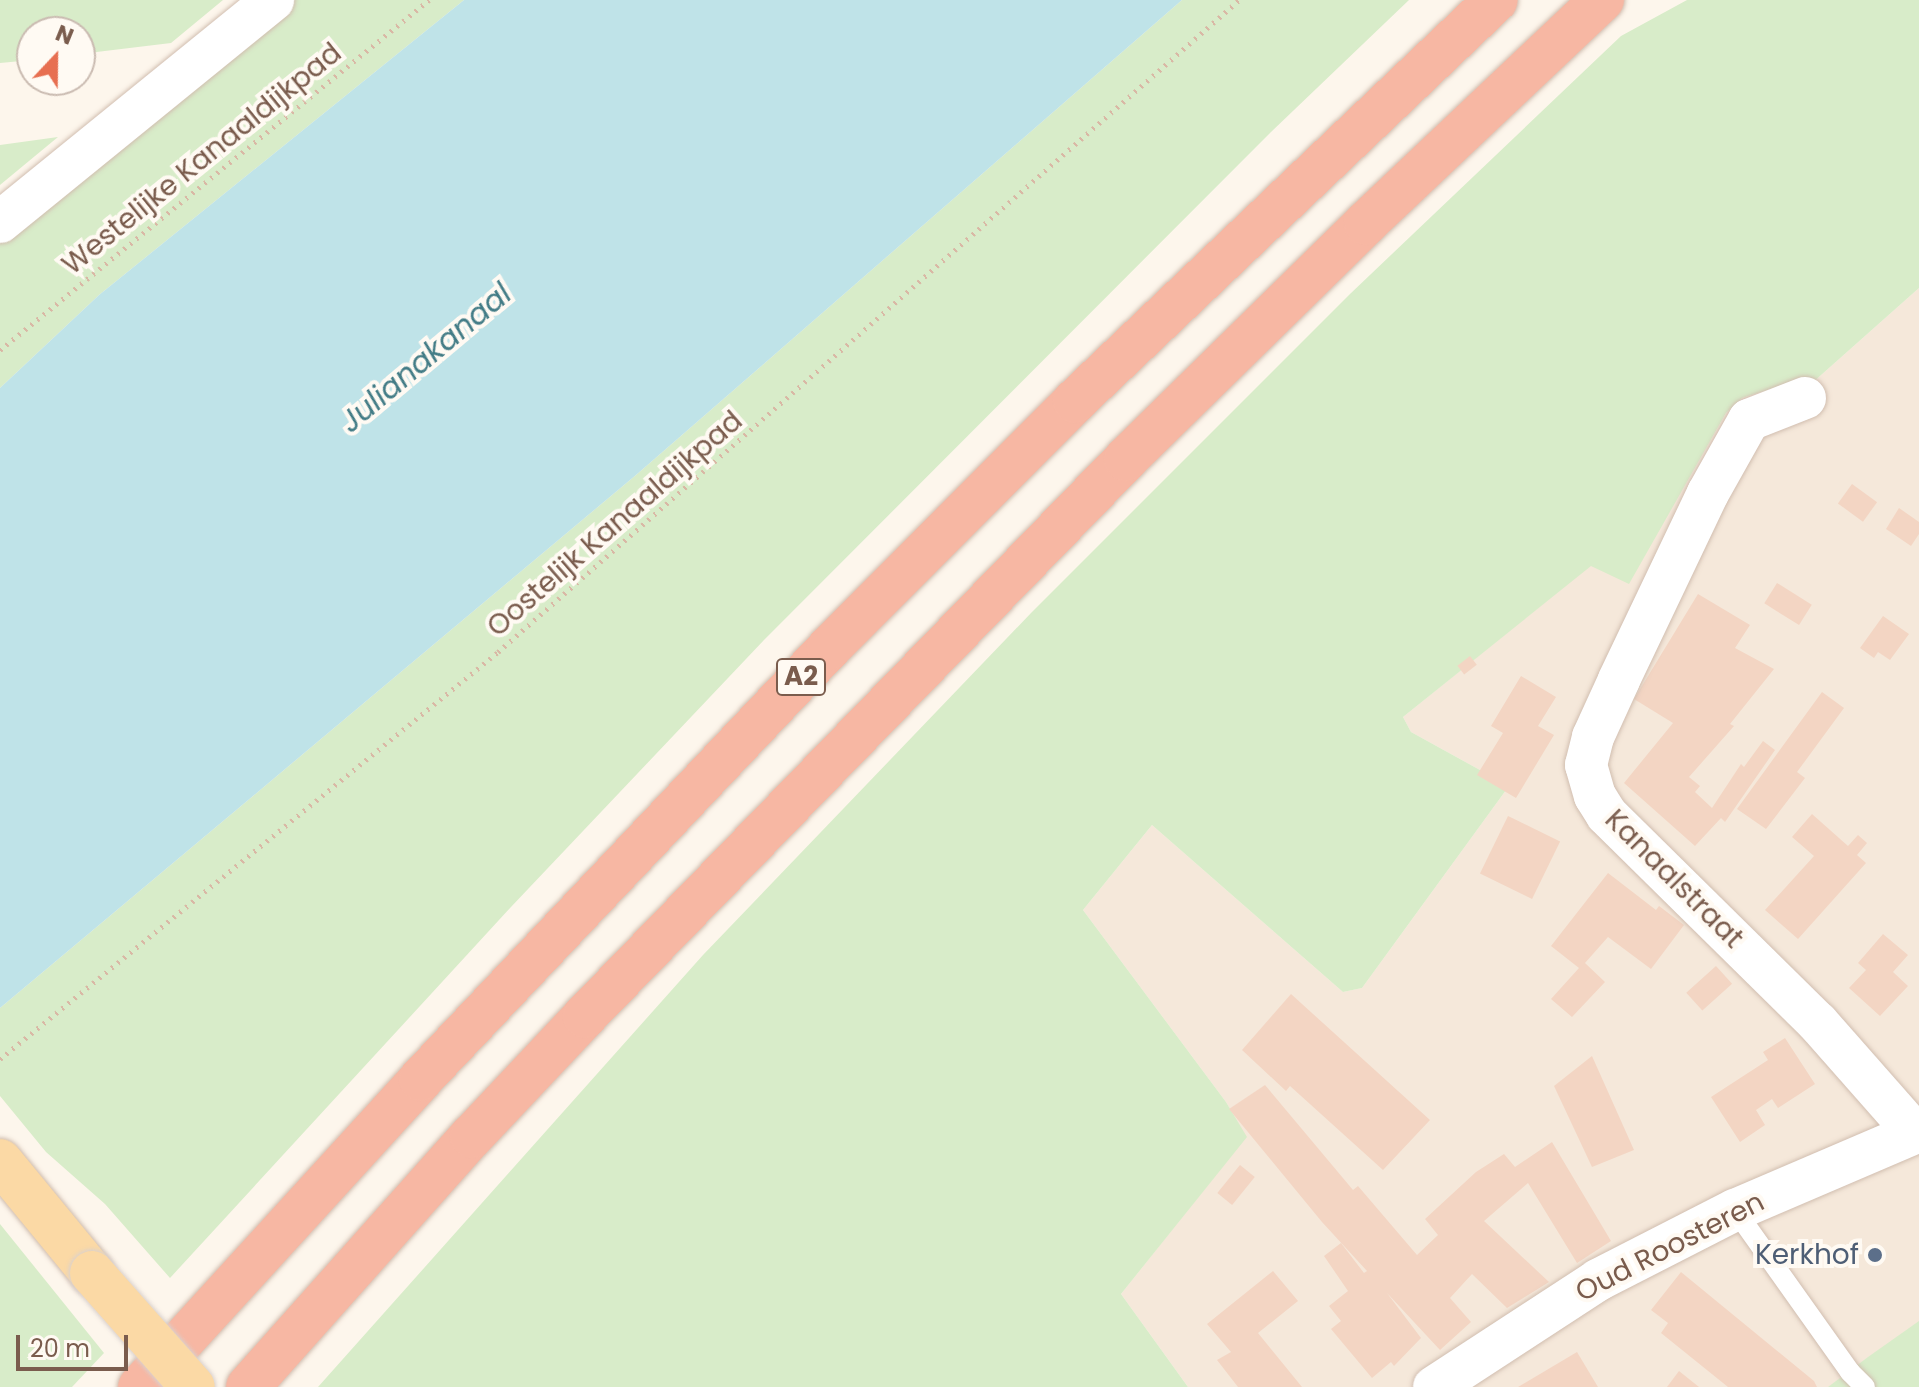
<!DOCTYPE html>
<style>
body{margin:0}
#map{position:relative;width:1919px;height:1387px;overflow:hidden;background:#fdf6ec;font-family:Poppins,sans-serif}
div>[style]{position:absolute}
.residential>*{inset:0;background:#f5e8da}
.green>*{inset:0;background:#d8ecc9}
.water>*{inset:0;background:#bfe3e8}
.building>*{inset:0;background:#f3d5c3;transform-origin:0 0}
.path>*{height:5px;margin-top:-2.5px;transform-origin:0;background:repeating-linear-gradient(90deg,#d9b8a5 0 2px,transparent 0 8px)}
.roads{filter:drop-shadow(0 0 2px #d1beb0) drop-shadow(0 0 2px #d1beb0)}
.lane>*{height:20px;margin:-10px;padding:0 10px;transform-origin:10px;border-radius:10px;background:#fff}
.street>*{height:42px;margin:-21px;padding:0 21px;transform-origin:21px;border-radius:21px;background:#fff}
.primary>*{height:44px;margin:-22px;padding:0 22px;transform-origin:22px;border-radius:22px;background:#fbd9a5}
.highway>*{height:44px;margin:-22px;padding:0 22px;transform-origin:22px;border-radius:22px;background:#f7b7a3}
.bridges{filter:drop-shadow(0 0 2px #dad1cd) drop-shadow(0 0 2px #dad1cd)}
.primary-bridge>*{height:44px;margin:-22px;padding:0 22px;transform-origin:22px;border-radius:22px;background:#fbd9a5}
.dots>*{width:22px;height:22px;translate:-50% -50%;box-sizing:border-box;border:4px solid #fffaf3;border-radius:50%}
span{translate:-50% -50%;white-space:nowrap;text-align:center;line-height:1.15;-webkit-text-stroke:8px #fffaf3;paint-order:stroke}
.shield-label span{padding:2px 6px;background:#fffaf3;border:2px solid;border-radius:6px;-webkit-text-stroke-width:0}
.shield-label{font-size:26px;color:#7a5c4d;font-weight:700}
.street-label{font-size:28px;color:#7a5c4d}
.service-label{font-size:28px;color:#4e5e75}
.right{translate:-100% -50%;text-align:right}
.water-label{font-size:30px;color:#437c86;font-style:italic}
.north{position:absolute;left:16px;top:16px;width:80px;height:80px;box-sizing:border-box;background:#fffaf3;border:2px solid #cabbb1;border-radius:50%;rotate:22deg;font-size:22px;font-weight:700;line-height:32px;text-align:center;color:#7a5c4d}
.north::after{content:'';display:block;margin:auto;width:28px;height:36px;background:#e76f51;clip-path:polygon(50% 0,100% 100%,50% 72%,0 100%)}
.scale{position:absolute;left:16px;top:1335px;width:112px;height:36px;box-sizing:border-box;border:4px solid #7a5c4d;border-top:0;padding-left:10px;font-size:24px;line-height:28px;white-space:nowrap;color:#7a5c4d;-webkit-text-stroke:6px #fffaf3;paint-order:stroke}
</style>
<div id="map">
<div class="residential">
<div style="clip-path:polygon(1919px 288px,1919px 1387px,1188px 1387px,1121px 1294px,1246px 1137px,1226px 1102px,1083px 910px,1152px 825px,1343px 992px,1362px 988px,1509px 786px,1411px 732px,1403px 717px,1679px 494px,1726px 413px,1742px 398px,1774px 388px,1802px 392px)"></div>
</div>
<div class="green">
<div style="clip-path:polygon(0 0,223px 0,171px 43px,80px 54px,80px 32px,32px 32px,32px 60px,0 63px)"></div>
<div style="clip-path:polygon(272px 0,464px 0,99px 295px,0 388px,0 223px)"></div>
<div style="clip-path:polygon(1182px 0,1409px 0,1271px 132px,764px 640px,511px 907px,170px 1278px,105px 1204px,46px 1152px,0 1096px,0 1008px,636px 475px)"></div>
<div style="clip-path:polygon(1687px 0,1919px 0,1919px 288px,1802px 392px,1774px 388px,1742px 398px,1726px 413px,1629px 584px,1591px 566px,1403px 717px,1411px 732px,1509px 786px,1362px 988px,1343px 992px,1152px 825px,1083px 910px,1226px 1102px,1247px 1137px,1121px 1294px,1188px 1387px,318px 1387px,703px 955px,1031px 613px,1350px 294px,1621px 36px)"></div>
<div style="clip-path:polygon(58px 137px,0 185px,0 145px)"></div>
<div style="clip-path:polygon(0 1224px,104px 1353px,72px 1387px,0 1387px)"></div>
<div style="clip-path:polygon(1919px 1321px,1919px 1387px,1828px 1387px,1868px 1357px)"></div>
</div>
<div class="water">
<div style="clip-path:polygon(464px 0,1182px 0,636px 475px,0 1008px,0 388px,99px 295px)"></div>
</div>
<div class="building">
<div style="left:1852px;top:484px;width:31px;height:24px;rotate:36deg"></div>
<div style="clip-path:polygon(1899px 508px,1919px 522px,1919px 534px,1911px 546px,1886px 529px)"></div>
<div style="left:1777px;top:583px;width:41px;height:24px;rotate:32deg"></div>
<div style="clip-path:polygon(1698px 594px,1750px 625px,1735px 648px,1774px 669px,1730px 724px,1734px 726px,1689px 777px,1700px 786px,1695px 792px,1712px 808px,1741px 764px,1744px 767px,1763px 741px,1775px 750px,1725px 822px,1721px 818px,1695px 846px,1624px 783px,1673px 723px,1634px 699px)"></div>
<div style="clip-path:polygon(1883px 616px,1909px 634px,1890px 660px,1878px 652px,1874px 658px,1860px 648px)"></div>
<div style="left:1470px;top:656px;width:11px;height:16px;rotate:52deg"></div>
<div style="clip-path:polygon(1521px 676px,1556px 697px,1538px 726px,1554px 735px,1516px 798px,1477px 775px,1503px 733px,1491px 726px)"></div>
<div style="clip-path:polygon(1822px 692px,1844px 708px,1797px 772px,1805px 778px,1766px 829px,1737px 809px)"></div>
<div style="clip-path:polygon(1812px 814px,1848px 846px,1858px 835px,1867px 843px,1857px 855px,1866px 863px,1798px 939px,1765px 910px,1814px 856px,1792px 837px)"></div>
<div style="left:1508px;top:816px;width:58px;height:64px;rotate:26deg"></div>
<div style="clip-path:polygon(1608px 873px,1656px 910px,1659px 906px,1684px 925px,1651px 969px,1608px 937px,1585px 963px,1605px 982px,1572px 1017px,1551px 999px,1579px 968px,1551px 946px)"></div>
<div style="clip-path:polygon(1883px 934px,1908px 955px,1893px 972px,1908px 986px,1880px 1016px,1849px 988px,1866px 970px,1858px 963px)"></div>
<div style="left:1716px;top:966px;width:24px;height:40px;rotate:48deg"></div>
<div style="clip-path:polygon(1291px 994px,1430px 1120px,1383px 1170px,1290px 1086px,1286px 1091px,1242px 1050px)"></div>
<div style="clip-path:polygon(1785px 1038px,1815px 1084px,1778px 1108px,1772px 1099px,1756px 1110px,1765px 1125px,1740px 1142px,1711px 1097px,1768px 1060px,1763px 1052px)"></div>
<div style="clip-path:polygon(1592px 1056px,1634px 1150px,1592px 1167px,1554px 1086px)"></div>
<div style="clip-path:polygon(1265px 1085px,1353px 1190px,1358px 1186px,1417px 1255px,1438px 1235px,1425px 1219px,1476px 1172px,1504px 1154px,1515px 1167px,1552px 1142px,1611px 1241px,1577px 1263px,1528px 1183px,1484px 1221px,1549px 1282px,1507px 1308px,1472px 1274px,1450px 1298px,1471px 1322px,1440px 1350px,1387px 1293px,1421px 1338px,1394px 1366px,1391px 1362px,1372px 1378px,1331px 1329px,1341px 1321px,1329px 1306px,1348px 1291px,1324px 1256px,1341px 1243px,1364px 1273px,1367px 1271px,1322px 1222px,1229px 1109px)"></div>
<div style="left:1240px;top:1165px;width:19px;height:36px;rotate:39deg"></div>
<div style="clip-path:polygon(1273px 1271px,1298px 1301px,1258px 1333px,1302px 1387px,1238px 1387px,1217px 1360px,1231px 1352px,1207px 1324px)"></div>
<div style="clip-path:polygon(1681px 1272px,1814px 1381px,1817px 1387px,1728px 1387px,1661px 1333px,1668px 1323px,1651px 1310px)"></div>
<div style="clip-path:polygon(1577px 1352px,1598px 1387px,1518px 1387px)"></div>
<div style="clip-path:polygon(1679px 1371px,1699px 1387px,1667px 1387px)"></div>
</div>
<div class="path">
<div style="left:0;top:350px;width:554px;rotate:-39.21deg"></div>
<div style="left:0;top:1059px;width:643px;rotate:-39.26deg"></div>
<div style="left:498px;top:652px;width:987px;rotate:-41.34deg"></div>
</div>
<div class="roads">
<div class="lane">
<div style="left:1735px;top:1210px;width:199px;rotate:54.6deg"></div>
<div style="left:1850px;top:1372px;width:21px;rotate:45deg"></div>
</div>
<div class="street">
<div style="left:0;top:222px;width:352px;rotate:-39.1deg"></div>
<div style="left:1805px;top:398px;width:60px;rotate:158.6deg"></div>
<div style="left:1749px;top:420px;width:84px;rotate:119.3deg"></div>
<div style="left:1708px;top:493px;width:207px;rotate:115.5deg"></div>
<div style="left:1619px;top:680px;width:63px;rotate:114.5deg"></div>
<div style="left:1593px;top:737px;width:29px;rotate:104deg"></div>
<div style="left:1586px;top:765px;width:32px;rotate:74deg"></div>
<div style="left:1595px;top:796px;width:22px;rotate:58deg"></div>
<div style="left:1607px;top:815px;width:296px;rotate:44.6deg"></div>
<div style="left:1818px;top:1023px;width:145px;rotate:48.6deg"></div>
<div style="left:1434px;top:1387px;width:196px;rotate:-33.1deg"></div>
<div style="left:1598px;top:1280px;width:154px;rotate:-27.1deg"></div>
<div style="left:1735px;top:1210px;width:200px;rotate:-23.2deg"></div>
</div>
<div class="primary">
<div style="left:0;top:1161px;width:145px;rotate:50.6deg"></div>
</div>
<div class="highway">
<div style="left:140px;top:1387px;width:417px;rotate:-47.6deg"></div>
<div style="left:421px;top:1079px;width:593px;rotate:-46.57deg"></div>
<div style="left:829px;top:648px;width:349px;rotate:-45.1deg"></div>
<div style="left:1075px;top:401px;width:581px;rotate:-43.61deg"></div>
<div style="left:248px;top:1387px;width:336px;rotate:-48.3deg"></div>
<div style="left:472px;top:1136px;width:165px;rotate:-46.7deg"></div>
<div style="left:585px;top:1016px;width:776px;rotate:-45.83deg"></div>
<div style="left:1126px;top:459px;width:337px;rotate:-44.5deg"></div>
<div style="left:1366px;top:223px;width:325px;rotate:-43.4deg"></div>
</div>
</div>
<div class="bridges">
<div class="primary-bridge">
<div style="left:92px;top:1273px;width:152px;rotate:48.5deg"></div>
</div>
</div>
<div class="dots">
<div style="left:1875px;top:1255px;background:#5c6f8a"></div>
</div>
<div class="shield-label">
<span style="left:801px;top:677px">A2</span>
</div>
<div class="street-label">
<span style="left:202px;top:159px;rotate:-39deg">Westelijke Kanaaldijkpad</span>
<span style="left:615px;top:524px;rotate:-41deg">Oostelijk Kanaaldijkpad</span>
<span style="left:1674px;top:879px;rotate:45deg">Kanaalstraat</span>
<span style="left:1670px;top:1247px;rotate:-27deg">Oud Roosteren</span>
</div>
<div class="service-label">
<span class="right" style="left:1859px;top:1255px">Kerkhof</span>
</div>
<div class="water-label">
<span style="left:426px;top:358px;rotate:-40deg">Julianakanaal</span>
</div>
<div class="north">N</div>
<div class="scale">20 m</div>
</div>
